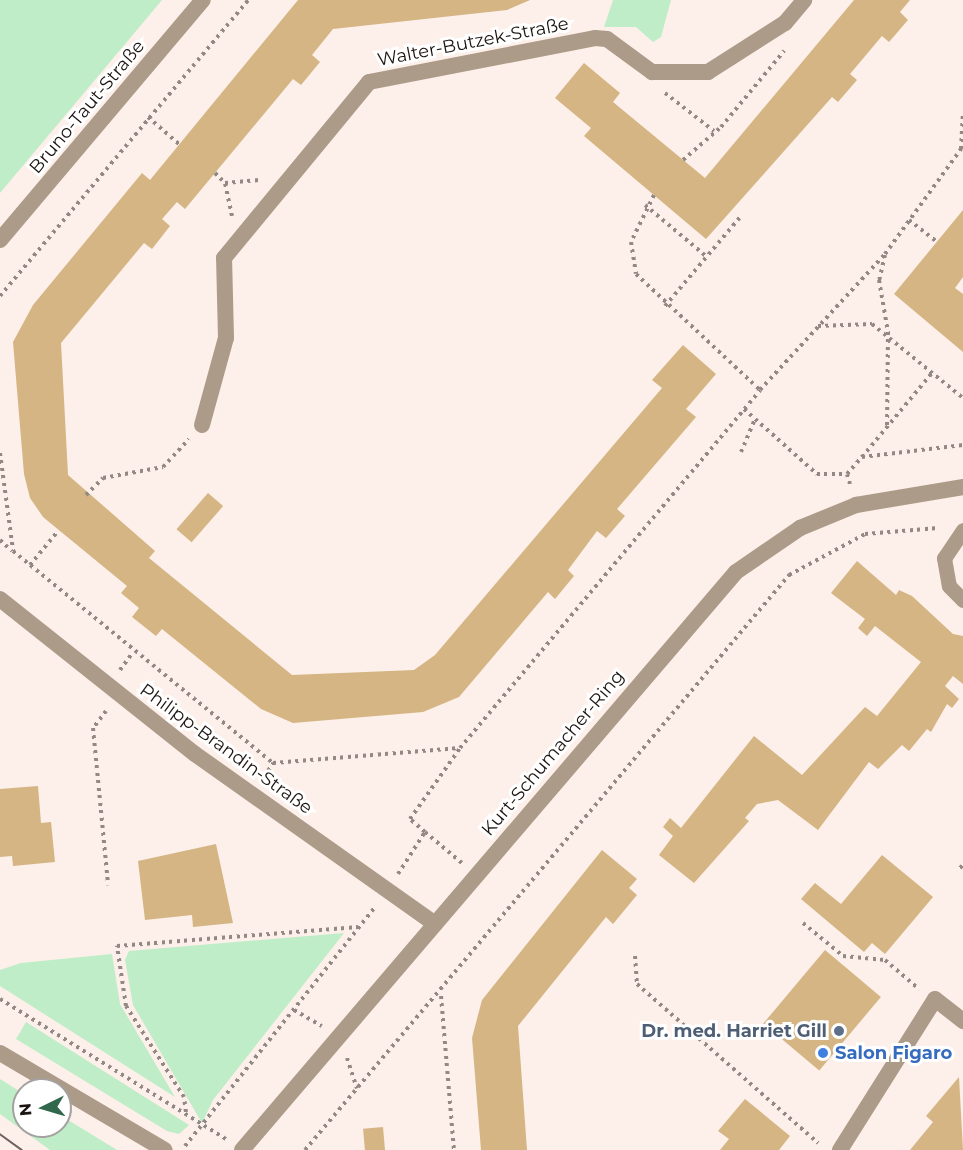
<!DOCTYPE html>
<meta charset="utf-8">
<style>
body{margin:0}
#map{position:relative;width:963px;height:1150px;overflow:hidden;background:#fdefe9;font-family:Montserrat,sans-serif}
div>[style]{position:absolute}
.green>*{inset:0;background:#beedc7}
.building>*{inset:0;background:#d4b583;transform-origin:0 0}
.path>*{height:4px;margin-top:-2px;transform-origin:0;background:repeating-linear-gradient(90deg,#938984 0 3px,transparent 0 7.5px)}
.service>*{height:15px;margin:-7.5px;padding:0 7.5px;transform-origin:7.5px;border-radius:7.5px;background:#ac9b88}
.minor>*{height:16px;margin:-8px;padding:0 8px;transform-origin:8px;border-radius:8px;background:#ac9b88}
.tertiary>*{height:16px;margin:-8px;padding:0 8px;transform-origin:8px;border-radius:8px;background:#ac9b88}
.tram>*{height:1.5px;margin:-0.75px;padding:0 0.75px;transform-origin:0.75px;border-radius:0.75px;background:#6c635f}
.dots>*{width:16px;height:16px;translate:-50% -50%;box-sizing:border-box;border:3px solid #fff;border-radius:50%}
span{translate:-50% -50%;white-space:nowrap;text-align:center;line-height:1.15;-webkit-text-stroke:6px #fff;paint-order:stroke}
.street-label{font-size:18px;color:#1b1411}
.service-label{font-size:18px;color:#4e5e75;font-weight:700}
.right{translate:-100% -50%;text-align:right}
.shop-label{font-size:18px;color:#366cbe;font-weight:700}
.left{translate:0 -50%;text-align:left}
.north{position:absolute;left:12px;top:1078px;width:60px;height:60px;box-sizing:border-box;background:#fff;border:2px solid #a4a1a0;border-radius:50%;rotate:265deg;font-size:16px;font-weight:700;line-height:24px;text-align:center;color:#1b1411}
.north::after{content:'';display:block;margin:auto;width:21px;height:27px;background:#31674d;clip-path:polygon(50% 0,100% 100%,50% 72%,0 100%)}
</style>
<div id="map">
<div class="green">
<div style="clip-path:polygon(0 0,162px 0,0 193px)"></div>
<div style="clip-path:polygon(613px 0,671px 0,661px 37px,653px 42px,636px 27px,604px 27px)"></div>
<div style="clip-path:polygon(344px 933px,213px 1100px,202px 1123px,133px 1005px,125px 960px,129px 951px)"></div>
<div style="clip-path:polygon(112px 954px,120px 1004px,175px 1097px,0 986px,0 970px,21px 963px)"></div>
<div style="clip-path:polygon(26px 1022px,189px 1125px,179px 1134px,167px 1131px,16px 1039px)"></div>
<div style="clip-path:polygon(0 1079px,24px 1094px,24px 1126px,60px 1126px,60px 1115px,117px 1150px,50px 1150px,0 1114px)"></div>
</div>
<div class="building">
<div style="clip-path:polygon(298px 0,530px 0,507px 10px,333px 29px,312px 55px,320px 62px,301px 85px,293px 79px,185px 209px,177px 202px,162px 219px,170px 226px,152px 249px,144px 243px,61px 343px,68px 475px,155px 551px,149px 558px,292px 675px,414px 670px,435px 655px,662px 388px,652px 380px,683px 345px,716px 374px,686px 409px,696px 417px,617px 509px,625px 516px,606px 538px,597px 531px,568px 570px,574px 576px,555px 599px,548px 592px,459px 697px,423px 712px,293px 723px,261px 709px,162px 629px,156px 636px,132px 617px,139px 608px,121px 593px,127px 586px,43px 517px,30px 498px,24px 474px,13px 342px,33px 305px,142px 173px,150px 180px)"></div>
<div style="clip-path:polygon(854px 0,910px 0,900px 12px,908px 20px,889px 42px,882px 36px,850px 74px,857px 80px,838px 102px,832px 97px,706px 239px,584px 136px,591px 128px,555px 98px,584px 63px,620px 93px,613px 102px,705px 178px)"></div>
<div style="clip-path:polygon(963px 210px,963px 277px,955px 288px,963px 294px,963px 352px,894px 294px)"></div>
<div style="left:208px;top:493px;width:20px;height:48px;rotate:41deg"></div>
<div style="clip-path:polygon(857px 561px,896px 595px,899px 590px,912px 596px,953px 634px,963px 636px,963px 684px,953px 676px,945px 686px,959px 699px,952px 708px,947px 704px,931px 732px,927px 729px,909px 751px,902px 745px,878px 769px,869px 762px,818px 830px,778px 800px,757px 804px,745px 818px,749px 821px,694px 883px,659px 855px,673px 836px,663px 827px,670px 818px,681px 828px,754px 736px,802px 775px,865px 707px,877px 716px,921px 662px,875px 626px,867px 636px,858px 628px,865px 619px,831px 593px)"></div>
<div style="clip-path:polygon(38px 786px,41px 823px,51px 822px,55px 862px,13px 866px,12px 856px,0 857px,0 789px)"></div>
<div style="clip-path:polygon(216px 844px,233px 923px,193px 927px,192px 915px,145px 920px,138px 861px)"></div>
<div style="clip-path:polygon(602px 850px,637px 879px,629px 888px,637px 895px,613px 924px,606px 917px,518px 1026px,527px 1150px,481px 1150px,472px 1038px,482px 1000px)"></div>
<div style="clip-path:polygon(882px 855px,933px 897px,885px 954px,872px 943px,864px 952px,801px 899px,815px 883px,841px 904px)"></div>
<div style="left:825px;top:950px;width:73px;height:96px;rotate:40deg"></div>
<div style="clip-path:polygon(959px 1077px,963px 1150px,910px 1150px,933px 1122px,926px 1116px)"></div>
<div style="clip-path:polygon(745px 1099px,790px 1136px,779px 1150px,720px 1150px,729px 1139px,718px 1131px)"></div>
<div style="left:383px;top:1127px;width:23px;height:20px;rotate:85deg"></div>
</div>
<div class="path">
<div style="left:665px;top:93px;width:62px;rotate:37.8deg"></div>
<div style="left:148px;top:117px;width:41px;rotate:41.1deg"></div>
<div style="left:683px;top:160px;width:50px;rotate:-41deg"></div>
<div style="left:721px;top:127px;width:99px;rotate:-50.3deg"></div>
<div style="left:215px;top:173px;width:14px;rotate:45deg"></div>
<div style="left:654px;top:195px;width:52px;rotate:116.1deg"></div>
<div style="left:631px;top:242px;width:32px;rotate:81deg"></div>
<div style="left:636px;top:274px;width:170px;rotate:43.1deg"></div>
<div style="left:645px;top:205px;width:81px;rotate:40deg"></div>
<div style="left:232px;top:216px;width:34px;rotate:-102deg"></div>
<div style="left:225px;top:183px;width:34px;rotate:-5deg"></div>
<div style="left:909px;top:220px;width:36px;rotate:38deg"></div>
<div style="left:885px;top:255px;width:26px;rotate:103deg"></div>
<div style="left:879px;top:280px;width:53px;rotate:80.2deg"></div>
<div style="left:888px;top:332px;width:95px;rotate:90.6deg"></div>
<div style="left:0;top:296px;width:386px;rotate:-50deg"></div>
<div style="left:665px;top:306px;width:118px;rotate:-49.8deg"></div>
<div style="left:818px;top:326px;width:54px;rotate:-2.1deg"></div>
<div style="left:872px;top:324px;width:117px;rotate:39.1deg"></div>
<div style="left:744px;top:409px;width:98px;rotate:41.7deg"></div>
<div style="left:817px;top:474px;width:30px"></div>
<div style="left:741px;top:452px;width:36px;rotate:-67deg"></div>
<div style="left:0;top:453px;width:99px;rotate:82.4deg"></div>
<div style="left:13px;top:551px;width:335px;rotate:39.2deg"></div>
<div style="left:273px;top:763px;width:187px;rotate:-4.6deg"></div>
<div style="left:862px;top:457px;width:109px;rotate:-50.2deg"></div>
<div style="left:850px;top:484px;width:10px;rotate:-107deg"></div>
<div style="left:847px;top:474px;width:23px;rotate:-49deg"></div>
<div style="left:862px;top:457px;width:102px;rotate:-6.8deg"></div>
<div style="left:86px;top:495px;width:24px;rotate:-45deg"></div>
<div style="left:103px;top:478px;width:61px;rotate:-10.4deg"></div>
<div style="left:163px;top:467px;width:38px;rotate:-47deg"></div>
<div style="left:0;top:540px;width:16px;rotate:43deg"></div>
<div style="left:30px;top:565px;width:45px;rotate:-50.4deg"></div>
<div style="left:120px;top:670px;width:22px;rotate:-54deg"></div>
<div style="left:106px;top:711px;width:21px;rotate:127deg"></div>
<div style="left:93px;top:728px;width:158px;rotate:84.5deg"></div>
<div style="left:264px;top:777px;width:17px;rotate:-57deg"></div>
<div style="left:425px;top:832px;width:48px;rotate:40deg"></div>
<div style="left:960px;top:868px;width:4px;rotate:-45deg"></div>
<div style="left:398px;top:874px;width:50px;rotate:-57.3deg"></div>
<div style="left:425px;top:832px;width:20px;rotate:-139deg"></div>
<div style="left:410px;top:819px;width:87px;rotate:-54.8deg"></div>
<div style="left:460px;top:748px;width:467px;rotate:-50deg"></div>
<div style="left:760px;top:390px;width:185px;rotate:-47.4deg"></div>
<div style="left:885px;top:254px;width:130px;rotate:-54.1deg"></div>
<div style="left:961px;top:149px;width:36px;rotate:-87deg"></div>
<div style="left:803px;top:923px;width:52px;rotate:39.5deg"></div>
<div style="left:843px;top:956px;width:42px;rotate:5.4deg"></div>
<div style="left:885px;top:960px;width:45px;rotate:40.5deg"></div>
<div style="left:635px;top:956px;width:28px;rotate:86deg"></div>
<div style="left:637px;top:984px;width:241px;rotate:41.3deg"></div>
<div style="left:441px;top:996px;width:155px;rotate:85.2deg"></div>
<div style="left:0;top:999px;width:266px;rotate:31.8deg"></div>
<div style="left:294px;top:1010px;width:32px;rotate:30deg"></div>
<div style="left:347px;top:1058px;width:32px;rotate:72deg"></div>
<div style="left:186px;top:1112px;width:15px;rotate:-98deg"></div>
<div style="left:184px;top:1097px;width:108px;rotate:-122.5deg"></div>
<div style="left:126px;top:1006px;width:61px;rotate:-98.5deg"></div>
<div style="left:117px;top:946px;width:242px;rotate:-4.5deg"></div>
<div style="left:185px;top:1146px;width:305px;rotate:-51.5deg"></div>
<div style="left:305px;top:1150px;width:752px;rotate:-49.91deg"></div>
<div style="left:789px;top:575px;width:86px;rotate:-28.3deg"></div>
<div style="left:865px;top:534px;width:73px;rotate:-4.7deg"></div>
</div>
<div class="service">
<div style="left:963px;top:530px;width:34px;rotate:124deg"></div>
<div style="left:944px;top:558px;width:28px;rotate:80deg"></div>
<div style="left:949px;top:586px;width:20px;rotate:45deg"></div>
</div>
<div class="minor">
<div style="left:0;top:240px;width:314px;rotate:-49.8deg"></div>
<div style="left:202px;top:425px;width:90px;rotate:-74.6deg"></div>
<div style="left:226px;top:338px;width:80px;rotate:-91.4deg"></div>
<div style="left:224px;top:258px;width:228px;rotate:-50.5deg"></div>
<div style="left:369px;top:82px;width:230px;rotate:-11deg"></div>
<div style="left:595px;top:38px;width:12px;rotate:5deg"></div>
<div style="left:607px;top:39px;width:56px;rotate:36.3deg"></div>
<div style="left:652px;top:72px;width:56px"></div>
<div style="left:708px;top:72px;width:91px;rotate:-32.5deg"></div>
<div style="left:785px;top:23px;width:30px;rotate:-50deg"></div>
<div style="left:0;top:599px;width:249px;rotate:38.5deg"></div>
<div style="left:195px;top:754px;width:294px;rotate:35.3deg"></div>
<div style="left:242px;top:1150px;width:760px;rotate:-49.48deg"></div>
<div style="left:736px;top:572px;width:78px;rotate:-34.5deg"></div>
<div style="left:800px;top:528px;width:61px;rotate:-22.3deg"></div>
<div style="left:856px;top:505px;width:109px;rotate:-9.5deg"></div>
<div style="left:840px;top:1150px;width:178px;rotate:-57.8deg"></div>
<div style="left:935px;top:999px;width:36px;rotate:38deg"></div>
</div>
<div class="tertiary">
<div style="left:0;top:1053px;width:191px;rotate:30.5deg"></div>
</div>
<div class="tram">
<div style="left:0;top:1134px;width:27px;rotate:36deg"></div>
</div>
<div class="dots">
<div style="left:839px;top:1031px;background:#5c6f8a"></div>
<div style="left:823px;top:1053px;background:#3f7fe0"></div>
</div>
<div class="street-label">
<span style="left:473px;top:42px;rotate:-11deg">Walter-Butzek-Straße</span>
<span style="left:87px;top:107px;rotate:-50deg">Bruno-Taut-Straße</span>
<span style="left:226px;top:749px;rotate:36deg">Philipp-Brandin-Straße</span>
<span style="left:553px;top:753px;rotate:-50deg">Kurt-Schumacher-Ring</span>
</div>
<div class="service-label">
<span class="right" style="left:827px;top:1031px">Dr. med. Harriet Gill</span>
</div>
<div class="shop-label">
<span class="left" style="left:835px;top:1053px">Salon Figaro</span>
</div>
<div class="north">N</div>
</div>
